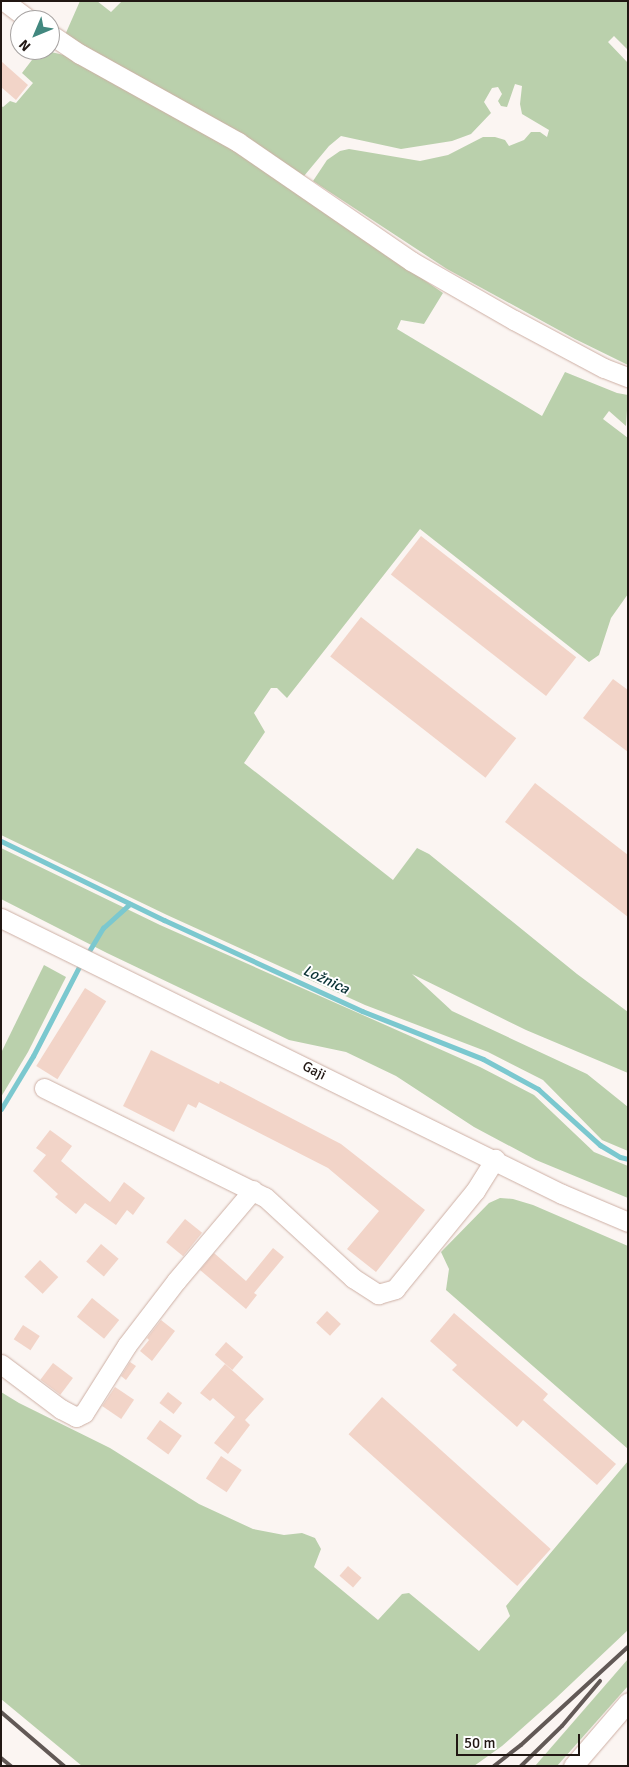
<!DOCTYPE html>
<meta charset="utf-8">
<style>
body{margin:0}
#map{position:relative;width:629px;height:1767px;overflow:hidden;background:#fbf5f2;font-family:Signika,sans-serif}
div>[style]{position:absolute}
.green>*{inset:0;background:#bad0ac}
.stream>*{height:5px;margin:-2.5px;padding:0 2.5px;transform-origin:2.5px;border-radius:2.5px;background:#7bc8cf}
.building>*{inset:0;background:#f2d4c8;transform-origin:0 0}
.roads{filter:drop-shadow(0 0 1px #cdafa4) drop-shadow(0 0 1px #cdafa4)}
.minor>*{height:19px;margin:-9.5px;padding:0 9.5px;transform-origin:9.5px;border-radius:9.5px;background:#fff}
.rail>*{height:4px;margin:-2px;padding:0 2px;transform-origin:2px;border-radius:2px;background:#625956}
span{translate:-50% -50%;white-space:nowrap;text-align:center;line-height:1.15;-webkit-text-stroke:4px #fff;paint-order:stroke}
.street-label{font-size:14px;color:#211713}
.water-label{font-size:15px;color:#093134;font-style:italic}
.frame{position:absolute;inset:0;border:2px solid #211713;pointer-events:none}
.north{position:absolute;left:10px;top:10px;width:50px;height:50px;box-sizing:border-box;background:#fff;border:1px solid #a6a2a1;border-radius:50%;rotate:225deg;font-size:14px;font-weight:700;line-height:20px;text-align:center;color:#211713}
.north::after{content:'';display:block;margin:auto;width:18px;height:22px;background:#42887f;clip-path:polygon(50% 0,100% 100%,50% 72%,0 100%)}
.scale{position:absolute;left:456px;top:1734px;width:124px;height:22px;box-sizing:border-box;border:2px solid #211713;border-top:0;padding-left:6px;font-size:15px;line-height:18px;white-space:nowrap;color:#211713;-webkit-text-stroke:4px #fff;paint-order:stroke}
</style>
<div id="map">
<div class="green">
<div style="clip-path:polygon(80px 1px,97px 1px,111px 12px,122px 1px,628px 1px,628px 50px,614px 36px,608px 42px,628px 63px,628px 365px,575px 339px,447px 269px,313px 181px,327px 160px,340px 151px,349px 149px,420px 161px,448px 155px,483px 137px,495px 137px,505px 140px,509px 146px,524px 140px,531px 132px,540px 132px,547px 137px,549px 130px,522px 114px,520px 104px,522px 86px,515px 84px,507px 107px,501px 106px,498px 101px,502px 94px,498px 87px,492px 88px,484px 102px,491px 113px,471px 134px,452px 141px,401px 149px,341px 136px,329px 146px,304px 176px,245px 137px,65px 35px)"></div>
<div style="clip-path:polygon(51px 52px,64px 55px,117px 82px,242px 154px,443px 293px,424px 324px,401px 320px,397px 329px,542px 416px,565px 372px,617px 393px,628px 395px,626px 426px,609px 411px,603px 419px,628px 438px,628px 594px,611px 618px,599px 655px,589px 662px,420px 529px,287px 698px,277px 688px,271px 688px,254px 713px,265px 732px,244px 763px,393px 880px,417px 848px,429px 854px,577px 974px,628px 1012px,628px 1073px,526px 1030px,412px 974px,452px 1011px,587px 1074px,628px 1107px,628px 1151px,602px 1140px,543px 1080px,488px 1052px,365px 1005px,167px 915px,1px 835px,1px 106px,3px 107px,10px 101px,16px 103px,33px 83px,22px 73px,35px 56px)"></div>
<div style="clip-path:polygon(1px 848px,160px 925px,480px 1067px,534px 1095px,594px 1152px,628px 1166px,628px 1198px,536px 1160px,474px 1127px,396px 1076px,346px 1052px,289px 1040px,107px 953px,1px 899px)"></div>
<div style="clip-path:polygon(44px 965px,66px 977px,28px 1052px,1px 1097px,1px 1053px)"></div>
<div style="clip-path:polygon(500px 1198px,513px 1199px,533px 1205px,628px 1246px,628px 1449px,446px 1290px,449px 1269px,441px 1252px,489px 1203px)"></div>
<div style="clip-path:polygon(1px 1392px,19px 1403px,110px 1448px,199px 1504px,253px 1529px,284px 1535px,302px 1533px,315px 1538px,321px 1549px,314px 1567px,378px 1620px,402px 1594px,409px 1593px,479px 1651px,510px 1616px,506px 1606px,628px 1461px,628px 1630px,556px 1698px,502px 1746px,474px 1766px,82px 1766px,1px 1699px)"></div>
<div style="clip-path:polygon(628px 1659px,628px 1686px,557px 1766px,535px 1766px)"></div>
</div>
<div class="stream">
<div style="left:1px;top:841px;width:181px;rotate:25.9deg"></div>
<div style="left:164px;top:920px;width:218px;rotate:24.7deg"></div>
<div style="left:362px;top:1011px;width:130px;rotate:21.6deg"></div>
<div style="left:483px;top:1059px;width:63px;rotate:28.6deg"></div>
<div style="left:538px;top:1089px;width:84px;rotate:42.1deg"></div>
<div style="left:600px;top:1145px;width:23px;rotate:31deg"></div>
<div style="left:620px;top:1157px;width:8px;rotate:14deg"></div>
<div style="left:86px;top:956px;width:33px;rotate:-59deg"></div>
<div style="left:103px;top:928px;width:36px;rotate:-42deg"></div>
<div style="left:1px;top:1109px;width:62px;rotate:-58.9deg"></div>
<div style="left:33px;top:1056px;width:105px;rotate:-62.7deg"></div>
</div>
<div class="building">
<div style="clip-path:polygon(1px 61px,28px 85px,16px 100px,1px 87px)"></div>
<div style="left:421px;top:536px;width:197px;height:49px;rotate:38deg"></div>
<div style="left:361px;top:617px;width:197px;height:50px;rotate:38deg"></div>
<div style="clip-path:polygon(613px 679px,628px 690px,628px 752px,583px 718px)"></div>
<div style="clip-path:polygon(535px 783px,628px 855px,628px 917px,505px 822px)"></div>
<div style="left:85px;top:988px;width:25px;height:92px;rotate:32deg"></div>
<div style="clip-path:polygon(151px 1050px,219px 1084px,220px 1081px,341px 1144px,425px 1210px,376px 1272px,347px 1249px,379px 1211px,328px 1168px,199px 1102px,196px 1108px,188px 1104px,174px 1132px,123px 1106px)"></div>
<div style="clip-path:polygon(50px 1130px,72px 1146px,61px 1161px,110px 1202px,124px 1182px,145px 1198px,133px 1215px,127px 1210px,116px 1225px,85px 1203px,76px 1214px,55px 1197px,58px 1194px,33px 1171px,46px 1155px,36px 1148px)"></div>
<div style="left:185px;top:1219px;width:22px;height:30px;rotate:39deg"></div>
<div style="left:101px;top:1244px;width:23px;height:23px;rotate:40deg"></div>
<div style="clip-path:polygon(273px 1248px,284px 1257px,254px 1293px,257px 1295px,246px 1309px,200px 1270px,214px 1253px,246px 1281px)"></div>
<div style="left:40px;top:1260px;width:25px;height:23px;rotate:43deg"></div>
<div style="left:92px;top:1298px;width:35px;height:24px;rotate:39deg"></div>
<div style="left:327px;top:1311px;width:19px;height:16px;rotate:43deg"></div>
<div style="clip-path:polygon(454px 1313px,548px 1394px,543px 1400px,616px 1464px,597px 1485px,523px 1420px,517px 1427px,452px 1370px,457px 1365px,430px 1341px)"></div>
<div style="clip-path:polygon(161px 1320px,175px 1331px,152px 1361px,140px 1351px,149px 1340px,147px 1338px)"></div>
<div style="left:23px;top:1325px;width:20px;height:17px;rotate:33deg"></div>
<div style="left:226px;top:1342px;width:23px;height:17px;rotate:41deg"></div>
<div style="clip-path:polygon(130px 1362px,136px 1366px,126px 1380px,121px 1376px)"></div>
<div style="left:53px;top:1363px;width:25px;height:21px;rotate:37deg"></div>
<div style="clip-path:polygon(225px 1364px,264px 1399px,245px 1420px,250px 1425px,228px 1454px,214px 1443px,235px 1417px,213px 1398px,210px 1401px,200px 1393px)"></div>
<div style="left:115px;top:1387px;width:23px;height:23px;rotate:34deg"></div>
<div style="left:168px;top:1392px;width:18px;height:14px;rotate:38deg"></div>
<div style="left:382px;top:1397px;width:227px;height:50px;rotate:42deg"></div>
<div style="left:160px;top:1420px;width:27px;height:23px;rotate:36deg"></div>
<div style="left:221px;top:1456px;width:25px;height:27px;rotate:34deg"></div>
<div style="left:348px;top:1566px;width:18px;height:13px;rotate:41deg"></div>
</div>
<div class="roads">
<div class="minor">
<div style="left:4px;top:1px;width:31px;rotate:37deg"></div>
<div style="left:50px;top:34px;width:36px;rotate:34deg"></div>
<div style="left:80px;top:54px;width:181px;rotate:29.1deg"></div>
<div style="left:238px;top:142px;width:210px;rotate:34.5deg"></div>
<div style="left:411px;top:261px;width:119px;rotate:29.8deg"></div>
<div style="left:514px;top:320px;width:102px;rotate:28.1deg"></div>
<div style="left:604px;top:368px;width:26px;rotate:21deg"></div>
<div style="left:1px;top:918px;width:625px;rotate:26.2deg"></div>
<div style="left:562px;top:1194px;width:72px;rotate:23deg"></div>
<div style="left:44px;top:1088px;width:246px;rotate:26.3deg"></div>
<div style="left:265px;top:1197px;width:120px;rotate:42.6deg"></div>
<div style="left:353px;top:1278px;width:30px;rotate:33deg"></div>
<div style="left:378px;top:1294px;width:18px;rotate:-16deg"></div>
<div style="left:395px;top:1289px;width:127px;rotate:-50.8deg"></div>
<div style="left:475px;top:1191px;width:38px;rotate:-58deg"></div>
<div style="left:1px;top:1364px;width:75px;rotate:36.9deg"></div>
<div style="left:61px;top:1409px;width:17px;rotate:28deg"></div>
<div style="left:76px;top:1417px;width:9px;rotate:-27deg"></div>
<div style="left:84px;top:1413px;width:80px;rotate:-57.7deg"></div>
<div style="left:127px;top:1345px;width:81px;rotate:-52.6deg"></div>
<div style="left:176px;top:1281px;width:119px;rotate:-49.8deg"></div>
<div style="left:573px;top:1766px;width:84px;rotate:-49.3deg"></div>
</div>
</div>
<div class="rail">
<div style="left:1px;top:1712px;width:83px;rotate:40.6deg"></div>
<div style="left:1px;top:1758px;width:13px;rotate:39deg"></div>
<div style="left:494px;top:1766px;width:34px;rotate:-38deg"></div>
<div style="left:521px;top:1745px;width:145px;rotate:-42.5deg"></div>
<div style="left:521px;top:1766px;width:57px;rotate:-44.3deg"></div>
<div style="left:562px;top:1726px;width:59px;rotate:-49.8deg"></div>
</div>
<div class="street-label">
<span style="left:314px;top:1071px;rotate:27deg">Gaji</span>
</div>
<div class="water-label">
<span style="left:326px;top:980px;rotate:25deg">Ložnica</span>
</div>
<div class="frame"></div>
<div class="north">N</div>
<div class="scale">50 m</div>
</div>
